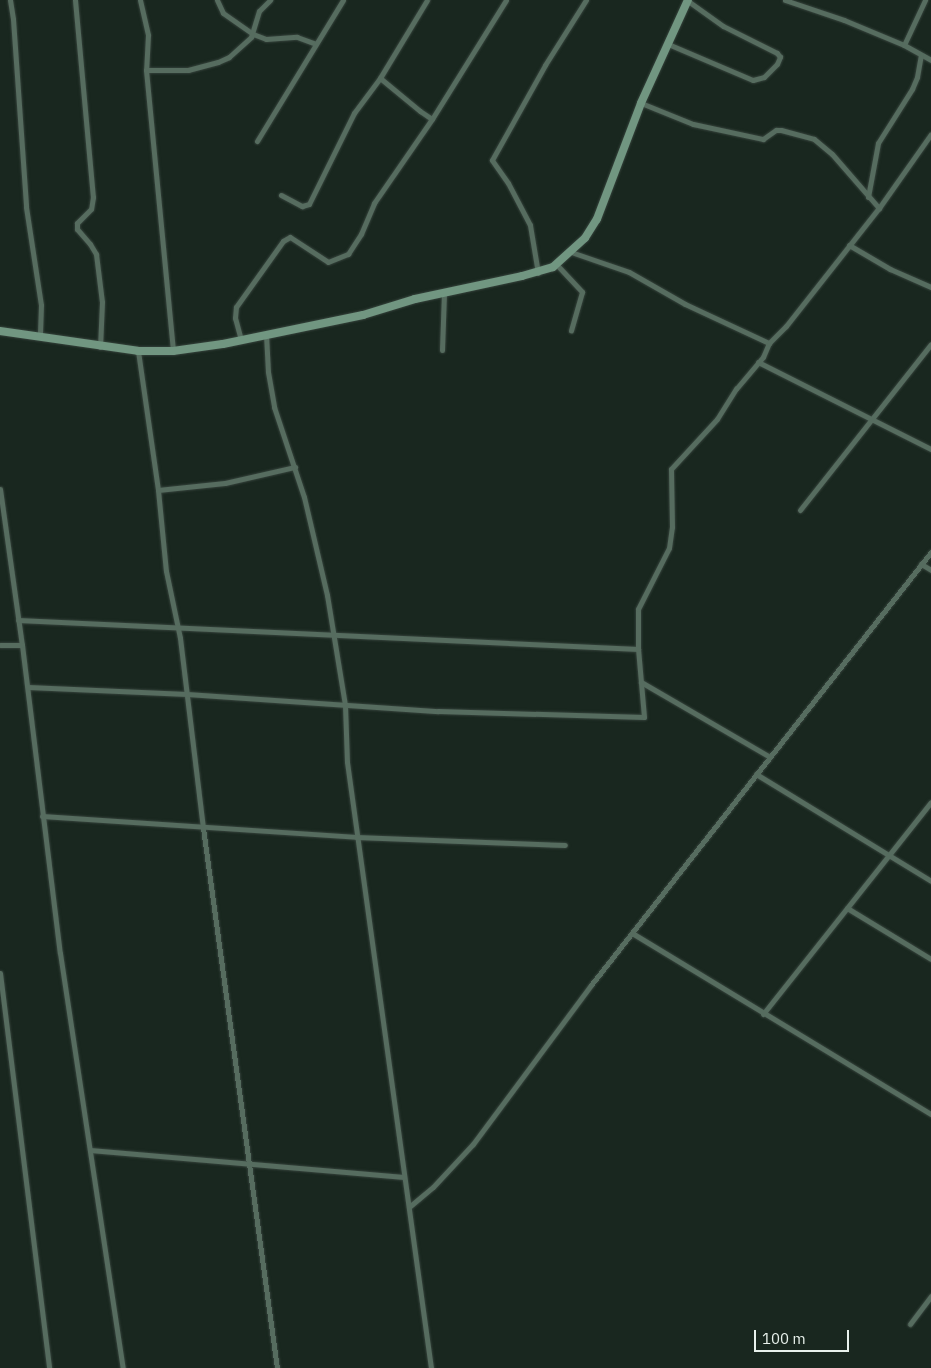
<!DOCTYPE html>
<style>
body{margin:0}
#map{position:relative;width:931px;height:1368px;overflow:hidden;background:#19271f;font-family:"IBM Plex Sans",sans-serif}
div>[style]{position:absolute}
.roads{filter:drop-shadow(0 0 1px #36433c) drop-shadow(0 0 1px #36433c)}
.street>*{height:5px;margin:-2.5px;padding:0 2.5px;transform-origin:2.5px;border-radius:2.5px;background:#566c5f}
.secondary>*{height:8px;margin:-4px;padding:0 4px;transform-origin:4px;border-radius:4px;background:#719681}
span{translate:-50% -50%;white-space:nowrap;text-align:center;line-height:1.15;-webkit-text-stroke:4px #19271f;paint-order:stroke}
.scale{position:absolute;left:754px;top:1330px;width:95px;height:22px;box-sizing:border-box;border:2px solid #e8f1ec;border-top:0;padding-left:6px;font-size:15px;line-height:18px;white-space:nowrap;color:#e8f1ec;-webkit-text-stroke:4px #19271f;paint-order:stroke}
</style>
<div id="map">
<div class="roads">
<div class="street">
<div style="left:10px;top:0;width:19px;rotate:81deg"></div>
<div style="left:13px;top:19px;width:188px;rotate:86deg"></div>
<div style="left:26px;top:207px;width:99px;rotate:81.3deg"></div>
<div style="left:41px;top:305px;width:32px;rotate:92deg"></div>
<div style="left:75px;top:0;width:198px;rotate:84.8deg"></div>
<div style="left:93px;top:197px;width:12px;rotate:99deg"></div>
<div style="left:91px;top:209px;width:20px;rotate:135deg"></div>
<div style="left:77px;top:223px;width:6px;rotate:90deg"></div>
<div style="left:77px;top:229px;width:20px;rotate:49deg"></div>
<div style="left:90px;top:244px;width:12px;rotate:59deg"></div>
<div style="left:96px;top:254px;width:48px;rotate:82.9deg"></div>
<div style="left:102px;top:302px;width:45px;rotate:92.5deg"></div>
<div style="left:140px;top:0;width:36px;rotate:77deg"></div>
<div style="left:148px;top:35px;width:35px;rotate:93deg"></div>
<div style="left:146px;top:70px;width:282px;rotate:84.5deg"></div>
<div style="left:217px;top:0;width:14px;rotate:65deg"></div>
<div style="left:223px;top:13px;width:37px;rotate:35deg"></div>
<div style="left:253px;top:34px;width:14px;rotate:21deg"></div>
<div style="left:266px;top:39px;width:31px;rotate:-4deg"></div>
<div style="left:297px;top:37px;width:20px;rotate:20deg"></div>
<div style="left:785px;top:0;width:62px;rotate:18.7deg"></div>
<div style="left:844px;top:20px;width:65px;rotate:22.6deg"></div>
<div style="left:904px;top:45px;width:31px;rotate:29deg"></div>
<div style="left:668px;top:44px;width:92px;rotate:23deg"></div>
<div style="left:753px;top:80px;width:11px;rotate:-15deg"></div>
<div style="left:764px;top:77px;width:18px;rotate:-45deg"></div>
<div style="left:777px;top:64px;width:8px;rotate:-67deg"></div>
<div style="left:780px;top:57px;width:5px;rotate:-127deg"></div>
<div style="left:777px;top:53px;width:60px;rotate:-153.4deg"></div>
<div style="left:723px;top:26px;width:43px;rotate:-144.5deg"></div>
<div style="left:904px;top:45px;width:50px;rotate:-65deg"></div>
<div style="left:146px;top:70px;width:42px"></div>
<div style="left:188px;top:70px;width:31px;rotate:-15deg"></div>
<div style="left:218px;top:62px;width:12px;rotate:-24deg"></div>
<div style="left:229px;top:57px;width:30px;rotate:-42deg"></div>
<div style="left:251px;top:37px;width:27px;rotate:-73deg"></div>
<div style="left:259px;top:11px;width:16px;rotate:-45deg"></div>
<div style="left:380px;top:78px;width:52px;rotate:39.5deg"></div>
<div style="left:420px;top:111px;width:14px;rotate:34deg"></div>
<div style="left:432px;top:119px;width:140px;rotate:-58.1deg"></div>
<div style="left:641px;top:103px;width:56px;rotate:22deg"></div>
<div style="left:693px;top:124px;width:72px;rotate:12.1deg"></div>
<div style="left:763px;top:139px;width:16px;rotate:-35deg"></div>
<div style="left:776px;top:130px;width:5px"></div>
<div style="left:781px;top:130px;width:34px;rotate:15deg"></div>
<div style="left:814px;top:139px;width:23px;rotate:40deg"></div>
<div style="left:832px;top:154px;width:72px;rotate:49deg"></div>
<div style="left:257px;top:141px;width:165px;rotate:-58.6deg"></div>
<div style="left:281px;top:195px;width:24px;rotate:28deg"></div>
<div style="left:302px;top:206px;width:7px;rotate:-16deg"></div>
<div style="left:309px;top:204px;width:102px;rotate:-63.7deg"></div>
<div style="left:354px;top:113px;width:44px;rotate:-53.4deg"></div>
<div style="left:380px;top:78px;width:91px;rotate:-58.9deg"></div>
<div style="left:868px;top:197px;width:55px;rotate:-79.5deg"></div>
<div style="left:878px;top:143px;width:64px;rotate:-57.8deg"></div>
<div style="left:912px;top:89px;width:13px;rotate:-67deg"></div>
<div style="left:917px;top:77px;width:22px;rotate:-80deg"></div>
<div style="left:849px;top:245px;width:48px;rotate:30.3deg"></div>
<div style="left:890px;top:269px;width:45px;rotate:23.7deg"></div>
<div style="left:571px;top:252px;width:61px;rotate:19deg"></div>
<div style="left:629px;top:272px;width:64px;rotate:29.7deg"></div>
<div style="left:685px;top:304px;width:93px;rotate:24.9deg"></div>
<div style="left:557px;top:265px;width:37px;rotate:47deg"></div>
<div style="left:582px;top:292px;width:40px;rotate:106deg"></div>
<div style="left:538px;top:273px;width:49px;rotate:-99.5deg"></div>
<div style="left:530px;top:225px;width:47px;rotate:-117.6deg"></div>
<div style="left:508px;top:183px;width:28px;rotate:-125deg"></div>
<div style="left:492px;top:160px;width:109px;rotate:-60.8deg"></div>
<div style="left:545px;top:65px;width:77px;rotate:-57.8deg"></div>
<div style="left:266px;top:334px;width:38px;rotate:87deg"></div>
<div style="left:268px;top:372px;width:36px;rotate:80deg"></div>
<div style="left:274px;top:407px;width:95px;rotate:71.6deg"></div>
<div style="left:304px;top:497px;width:101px;rotate:76.8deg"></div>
<div style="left:327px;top:595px;width:111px;rotate:80.7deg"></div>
<div style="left:345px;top:705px;width:57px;rotate:88deg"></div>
<div style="left:347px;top:762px;width:612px;rotate:82.11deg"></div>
<div style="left:241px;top:340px;width:23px;rotate:-105deg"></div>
<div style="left:235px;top:318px;width:11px;rotate:-85deg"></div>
<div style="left:236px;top:307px;width:81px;rotate:-54.5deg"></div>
<div style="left:283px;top:241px;width:8px;rotate:-30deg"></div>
<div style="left:290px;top:237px;width:45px;rotate:33.3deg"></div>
<div style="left:328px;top:262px;width:22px;rotate:-22deg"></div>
<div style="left:348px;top:254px;width:24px;rotate:-57deg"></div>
<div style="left:361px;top:234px;width:34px;rotate:-67deg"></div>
<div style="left:374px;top:203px;width:102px;rotate:-55.4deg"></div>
<div style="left:442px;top:350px;width:56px;rotate:-88deg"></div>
<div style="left:138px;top:351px;width:140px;rotate:81.8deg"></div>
<div style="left:158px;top:490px;width:81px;rotate:84.4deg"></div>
<div style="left:166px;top:571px;width:68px;rotate:78.2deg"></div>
<div style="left:180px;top:638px;width:191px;rotate:83.1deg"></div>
<div style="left:203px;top:828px;width:545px;rotate:82.2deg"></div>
<div style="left:758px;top:362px;width:194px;rotate:26.7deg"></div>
<div style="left:0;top:489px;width:158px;rotate:82deg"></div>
<div style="left:22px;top:645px;width:310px;rotate:83deg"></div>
<div style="left:60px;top:953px;width:420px;rotate:81.4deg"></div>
<div style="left:158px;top:490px;width:67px;rotate:-6deg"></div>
<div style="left:225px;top:483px;width:72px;rotate:-12.9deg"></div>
<div style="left:800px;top:510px;width:211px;rotate:-51.7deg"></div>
<div style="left:921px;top:564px;width:12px;rotate:31deg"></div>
<div style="left:18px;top:620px;width:621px;rotate:2.68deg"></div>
<div style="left:0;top:645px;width:22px"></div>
<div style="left:641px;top:682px;width:149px;rotate:30.2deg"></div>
<div style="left:28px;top:687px;width:159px;rotate:2.5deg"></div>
<div style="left:187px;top:694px;width:252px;rotate:3.9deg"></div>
<div style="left:438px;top:711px;width:206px;rotate:1.7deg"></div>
<div style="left:644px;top:717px;width:68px;rotate:-95deg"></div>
<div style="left:638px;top:649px;width:40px;rotate:-90deg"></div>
<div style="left:638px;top:609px;width:68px;rotate:-63.1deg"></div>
<div style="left:669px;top:548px;width:21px;rotate:-82deg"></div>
<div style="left:672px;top:527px;width:58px;rotate:-91deg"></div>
<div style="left:671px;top:469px;width:68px;rotate:-47.4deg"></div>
<div style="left:717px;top:419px;width:36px;rotate:-58deg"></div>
<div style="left:736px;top:389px;width:42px;rotate:-49.8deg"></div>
<div style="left:763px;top:357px;width:15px;rotate:-67deg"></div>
<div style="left:769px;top:343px;width:24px;rotate:-45deg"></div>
<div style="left:786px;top:326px;width:150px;rotate:-51.8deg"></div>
<div style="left:879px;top:208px;width:90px;rotate:-54.9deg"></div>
<div style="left:756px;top:774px;width:205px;rotate:31.4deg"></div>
<div style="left:42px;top:816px;width:315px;rotate:3.8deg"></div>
<div style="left:356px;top:837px;width:209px;rotate:2.2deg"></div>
<div style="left:847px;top:908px;width:98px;rotate:31.3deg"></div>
<div style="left:632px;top:933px;width:350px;rotate:31.2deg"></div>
<div style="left:0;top:973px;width:398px;rotate:82.9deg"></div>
<div style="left:763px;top:1014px;width:270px;rotate:-51.6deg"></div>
<div style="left:90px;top:1150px;width:315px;rotate:4.9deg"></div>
<div style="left:409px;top:1207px;width:31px;rotate:-40deg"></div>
<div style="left:433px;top:1187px;width:59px;rotate:-47.1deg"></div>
<div style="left:473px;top:1144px;width:198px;rotate:-53.4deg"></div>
<div style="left:591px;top:985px;width:551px;rotate:-51.86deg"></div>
<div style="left:910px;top:1324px;width:35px;rotate:-53deg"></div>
</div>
<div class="secondary">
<div style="left:0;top:331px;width:139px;rotate:8.2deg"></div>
<div style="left:138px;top:351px;width:35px"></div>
<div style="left:173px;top:351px;width:50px;rotate:-8deg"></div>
<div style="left:223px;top:344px;width:143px;rotate:-11.7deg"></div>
<div style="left:363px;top:315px;width:54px;rotate:-17.1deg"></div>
<div style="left:415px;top:299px;width:109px;rotate:-12.1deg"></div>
<div style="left:522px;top:276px;width:32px;rotate:-16deg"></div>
<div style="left:553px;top:267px;width:43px;rotate:-42.2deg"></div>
<div style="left:585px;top:238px;width:22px;rotate:-58deg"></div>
<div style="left:597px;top:219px;width:124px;rotate:-69.2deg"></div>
<div style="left:641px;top:103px;width:113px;rotate:-65.5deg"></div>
</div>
</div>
<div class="scale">100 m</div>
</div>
